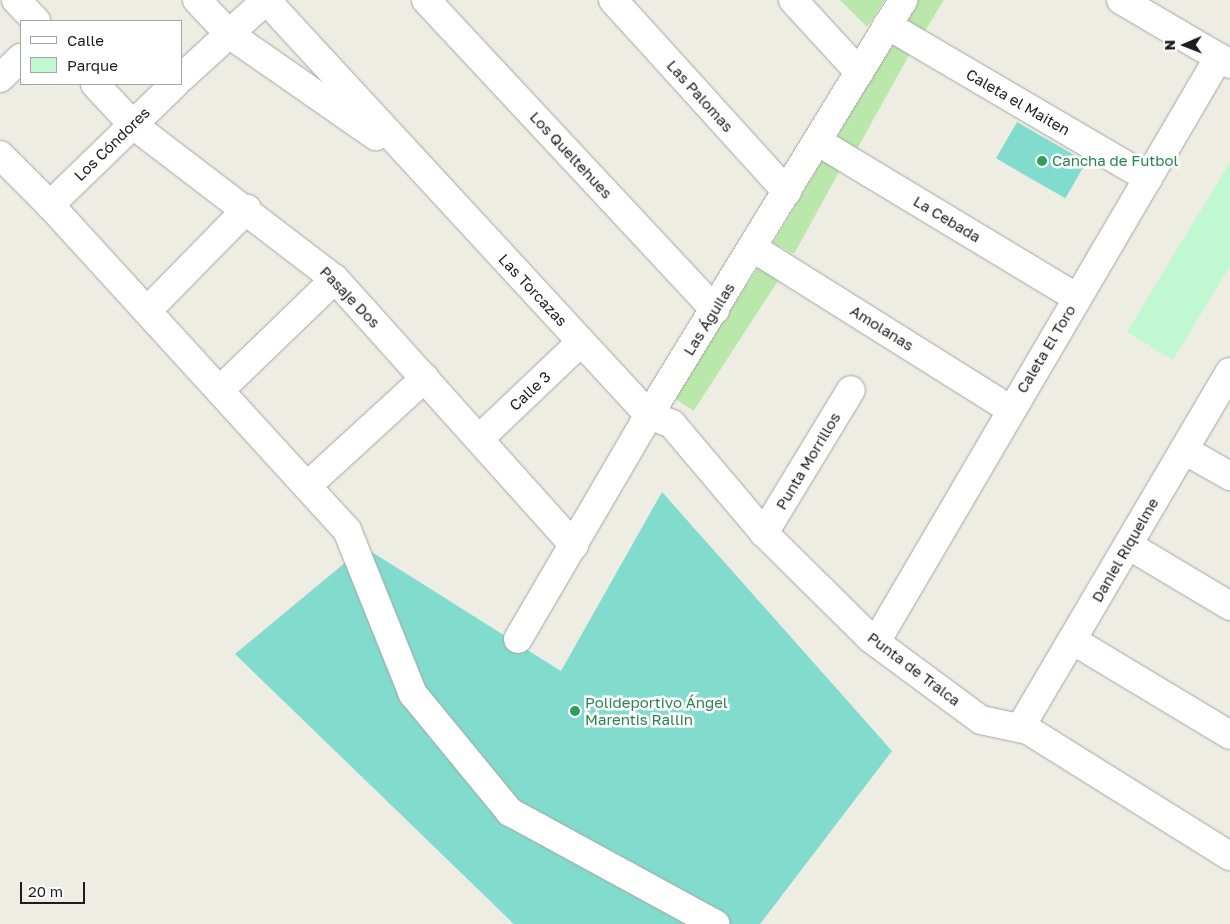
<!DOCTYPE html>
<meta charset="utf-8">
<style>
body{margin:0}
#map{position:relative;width:1230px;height:924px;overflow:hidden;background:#eeede3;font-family:"Golos Text",sans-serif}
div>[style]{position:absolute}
.grass>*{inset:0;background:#bae7aa;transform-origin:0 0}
.park>*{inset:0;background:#c0f8d1}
.pitch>*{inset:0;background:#82dccd;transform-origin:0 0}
.roads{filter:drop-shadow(0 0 1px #a4a4a4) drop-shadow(0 0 1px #a4a4a4)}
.minor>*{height:28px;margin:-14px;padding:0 14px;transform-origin:14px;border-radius:14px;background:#fff}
.dots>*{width:14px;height:14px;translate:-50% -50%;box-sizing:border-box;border:2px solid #fff;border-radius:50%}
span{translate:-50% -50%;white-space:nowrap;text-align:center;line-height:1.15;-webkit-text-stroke:5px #fff;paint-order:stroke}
.street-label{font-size:15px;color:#1d1d1d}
.leisure-label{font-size:15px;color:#27864d}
.left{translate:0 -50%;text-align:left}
.legend{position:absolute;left:20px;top:20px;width:162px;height:65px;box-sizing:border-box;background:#fff;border:1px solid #a5a5a5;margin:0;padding:6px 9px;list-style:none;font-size:15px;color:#1d1d1d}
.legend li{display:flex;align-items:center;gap:10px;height:25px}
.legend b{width:25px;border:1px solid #a5a5a5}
.north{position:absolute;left:1160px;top:20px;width:50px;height:50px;-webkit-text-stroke:4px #fff;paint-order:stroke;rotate:269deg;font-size:14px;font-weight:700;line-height:20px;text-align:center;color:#1d1d1d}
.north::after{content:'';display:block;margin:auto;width:18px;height:22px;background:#1d1d1d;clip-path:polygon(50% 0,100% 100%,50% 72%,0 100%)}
.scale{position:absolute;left:20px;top:882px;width:65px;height:22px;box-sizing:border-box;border:2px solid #1d1d1d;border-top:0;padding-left:6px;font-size:15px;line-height:18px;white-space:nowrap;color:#1d1d1d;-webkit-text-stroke:4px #fff;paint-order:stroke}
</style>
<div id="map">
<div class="grass">
<div style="clip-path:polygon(840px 0,885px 0,867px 27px)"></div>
<div style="clip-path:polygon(916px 0,944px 0,923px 34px,905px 20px)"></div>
<div style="left:890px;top:42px;width:23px;height:109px;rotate:29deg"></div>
<div style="clip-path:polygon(823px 159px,840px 170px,794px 254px,773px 243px)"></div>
<div style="left:759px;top:266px;width:24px;height:157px;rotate:33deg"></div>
</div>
<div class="park">
<div style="clip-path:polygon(1230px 162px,1230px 266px,1173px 360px,1127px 332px)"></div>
</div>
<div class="pitch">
<div style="left:1017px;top:122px;width:80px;height:42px;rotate:30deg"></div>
<div style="clip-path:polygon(662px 492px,892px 751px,760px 924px,514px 924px,235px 654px,364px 547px,561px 671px)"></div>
</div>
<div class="roads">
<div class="minor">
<div style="left:16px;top:0;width:29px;rotate:46deg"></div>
<div style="left:197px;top:0;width:47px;rotate:46.7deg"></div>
<div style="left:229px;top:34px;width:179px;rotate:34.8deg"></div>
<div style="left:266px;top:0;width:565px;rotate:47.3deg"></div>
<div style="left:649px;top:415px;width:25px;rotate:21deg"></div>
<div style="left:672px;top:424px;width:143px;rotate:49.8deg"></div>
<div style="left:764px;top:533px;width:149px;rotate:44.7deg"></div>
<div style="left:870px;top:638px;width:138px;rotate:36.5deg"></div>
<div style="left:981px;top:720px;width:48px;rotate:12deg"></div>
<div style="left:1028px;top:730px;width:238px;rotate:32deg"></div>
<div style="left:426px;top:0;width:424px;rotate:47deg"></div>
<div style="left:613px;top:0;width:259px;rotate:47.8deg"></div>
<div style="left:793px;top:0;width:98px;rotate:47.5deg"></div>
<div style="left:1121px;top:0;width:126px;rotate:30.4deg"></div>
<div style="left:887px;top:25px;width:303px;rotate:30.4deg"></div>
<div style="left:0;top:78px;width:29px;rotate:-44deg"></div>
<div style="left:181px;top:78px;width:115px;rotate:-42.5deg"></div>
<div style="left:95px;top:84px;width:54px;rotate:47.2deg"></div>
<div style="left:132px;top:124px;width:255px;rotate:37.4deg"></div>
<div style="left:335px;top:279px;width:358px;rotate:48.1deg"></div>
<div style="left:817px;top:141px;width:304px;rotate:31.1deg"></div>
<div style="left:0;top:155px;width:71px;rotate:45deg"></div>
<div style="left:50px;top:205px;width:440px;rotate:47.6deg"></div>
<div style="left:347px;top:530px;width:177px;rotate:68.1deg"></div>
<div style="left:413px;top:694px;width:153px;rotate:50.6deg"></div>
<div style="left:510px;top:812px;width:234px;rotate:28.6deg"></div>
<div style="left:50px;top:205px;width:174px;rotate:-44.1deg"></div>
<div style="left:753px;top:248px;width:303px;rotate:32.1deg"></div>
<div style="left:147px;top:311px;width:143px;rotate:-45.6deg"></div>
<div style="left:220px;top:390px;width:160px;rotate:-44deg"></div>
<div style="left:479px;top:439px;width:141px;rotate:-43.6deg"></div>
<div style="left:1184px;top:450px;width:53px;rotate:29.5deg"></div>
<div style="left:307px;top:486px;width:160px;rotate:-42.5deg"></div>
<div style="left:764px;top:533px;width:167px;rotate:-58.7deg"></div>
<div style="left:1128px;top:545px;width:119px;rotate:30.9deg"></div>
<div style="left:518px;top:639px;width:259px;rotate:-59.7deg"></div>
<div style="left:649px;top:415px;width:487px;rotate:-58.5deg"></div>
<div style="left:1072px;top:640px;width:184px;rotate:31deg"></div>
<div style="left:876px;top:642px;width:678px;rotate:-59.62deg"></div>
<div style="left:1020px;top:728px;width:413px;rotate:-59.5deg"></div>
</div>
</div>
<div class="dots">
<div style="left:1042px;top:161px;background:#2e9e5b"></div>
<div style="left:575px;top:711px;background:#2e9e5b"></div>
</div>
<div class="street-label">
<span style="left:700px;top:96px;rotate:48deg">Las Palomas</span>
<span style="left:1018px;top:102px;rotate:30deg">Caleta el Maiten</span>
<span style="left:112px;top:144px;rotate:-44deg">Los Cóndores</span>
<span style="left:571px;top:155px;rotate:47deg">Los Queltehues</span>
<span style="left:947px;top:219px;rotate:31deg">La Cebada</span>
<span style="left:533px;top:290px;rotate:47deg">Las Torcazas</span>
<span style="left:350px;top:297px;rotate:46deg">Pasaje Dos</span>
<span style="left:709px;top:319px;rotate:-58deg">Las Águilas</span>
<span style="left:882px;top:328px;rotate:32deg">Amolanas</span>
<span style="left:1046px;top:349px;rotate:-59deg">Caleta El Toro</span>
<span style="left:530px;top:391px;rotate:-43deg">Calle 3</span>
<span style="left:808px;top:461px;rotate:-59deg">Punta Morrillos</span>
<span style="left:1125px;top:550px;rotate:-60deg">Daniel Riquelme</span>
<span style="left:914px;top:669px;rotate:37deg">Punta de Tralca</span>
</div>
<div class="leisure-label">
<span class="left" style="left:1052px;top:161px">Cancha de Futbol</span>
<span class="left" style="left:585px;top:711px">Polideportivo Ángel<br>Marentis Rallin</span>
</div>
<ul class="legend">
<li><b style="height:6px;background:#fff"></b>Calle</li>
<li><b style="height:14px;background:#c0f8d1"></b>Parque</li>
</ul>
<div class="north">N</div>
<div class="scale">20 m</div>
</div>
